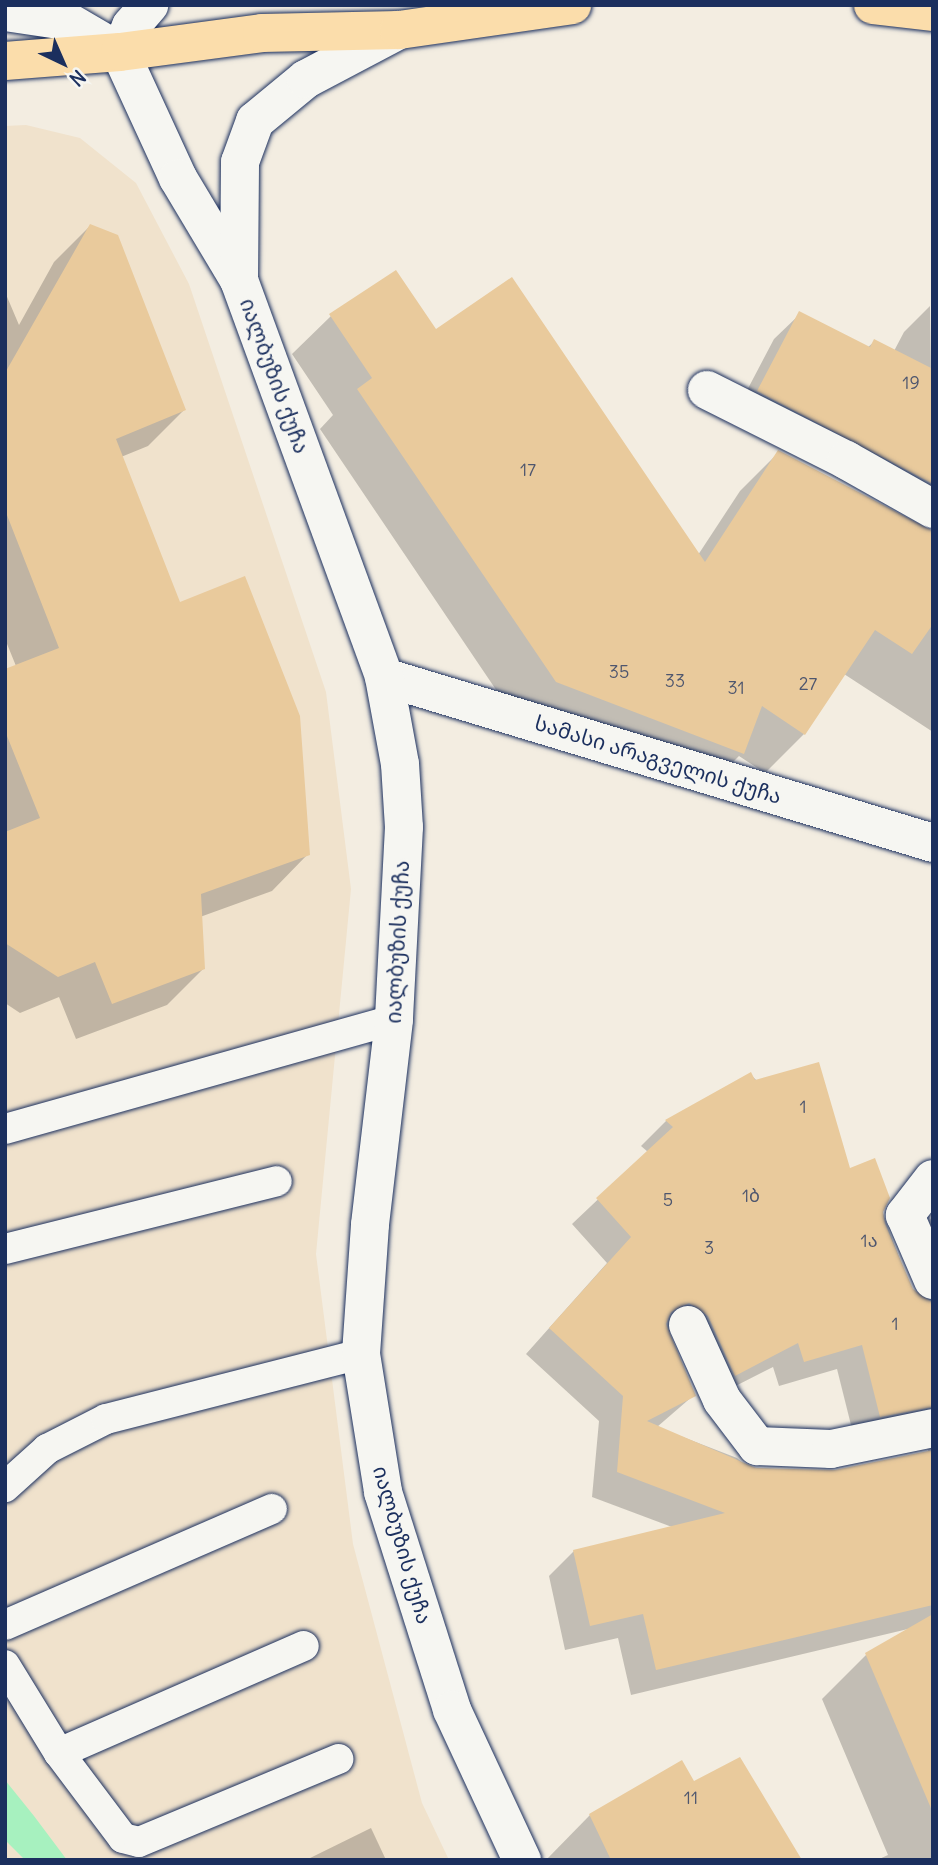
<!DOCTYPE html>
<meta charset="utf-8">
<style>
body{margin:0}
#map{position:relative;width:938px;height:1865px;overflow:hidden;background:#f3ede1;font-family:Delius,"Noto Sans Georgian",sans-serif}
div>[style]{position:absolute}
.built>*{inset:0;background:#f0e2cc}
.green>*{inset:0;background:#a7f1bf}
.shadow>*{inset:0;background:#0003}
.building>*{inset:0;background:#e9ca9c}
.roads{filter:drop-shadow(0 0 2px #1b2f5e) drop-shadow(0 0 2px #1b2f5e)}
.service>*{height:30px;margin:-15px;padding:0 15px;transform-origin:15px;border-radius:15px;background:#f6f6f2}
.minor>*{height:38px;margin:-19px;padding:0 19px;transform-origin:19px;border-radius:19px;background:#f6f6f2}
.secondary>*{height:38px;margin:-19px;padding:0 19px;transform-origin:19px;border-radius:19px;background:#f6f6f2}
.primary>*{height:38px;margin:-19px;padding:0 19px;transform-origin:19px;border-radius:19px;background:#fbddab}
span{translate:-50% -50%;white-space:nowrap;text-align:center;line-height:1.15;-webkit-text-stroke:5px #f6f6f2;paint-order:stroke}
.number-label{font-size:18px;color:#4e566e}
.number-label span{-webkit-text-stroke-width:0}
.street-label{font-size:21px;color:#1b2f5e}
.frame{position:absolute;inset:0;border:7px solid #1b2f5e;pointer-events:none}
.north{position:absolute;left:28px;top:28px;width:70px;height:70px;-webkit-text-stroke:5px #f6f6f2;paint-order:stroke;rotate:136deg;font-size:19px;font-weight:700;line-height:28px;text-align:center;color:#1b2f5e}
.north::after{content:'';display:block;margin:auto;width:24px;height:32px;background:#1b2f5e;clip-path:polygon(50% 0,100% 100%,50% 72%,0 100%)}
</style>
<div id="map">
<div class="built">
<div style="clip-path:polygon(26px 125px,80px 138px,136px 183px,189px 284px,326px 692px,351px 889px,316px 1254px,353px 1544px,422px 1803px,449px 1860px,5px 1860px,5px 126px)"></div>
</div>
<div class="green">
<div style="clip-path:polygon(5px 1780px,34px 1816px,67px 1860px,25px 1860px,5px 1840px)"></div>
</div>
<div class="shadow">
<div style="clip-path:polygon(90px 226px,184px 410px,148px 446px,121px 457px,179px 605px,308px 854px,272px 891px,200px 917px,203px 969px,167px 1005px,76px 1039px,59px 997px,20px 1013px,5px 1003px,5px 670px,16px 666px,5px 639px,5px 292px,19px 325px,54px 262px)"></div>
<div style="clip-path:polygon(930px 306px,933px 514px,733px 417px,774px 339px,800px 314px,867px 348px,875px 341px,894px 351px,904px 332px)"></div>
<div style="clip-path:polygon(331px 316px,435px 331px,698px 555px,740px 491px,779px 452px,933px 558px,933px 732px,844px 674px,804px 734px,765px 773px,739px 756px,704px 791px,517px 721px,320px 429px,333px 415px,292px 354px)"></div>
<div style="clip-path:polygon(evenodd,750px 1074px,849px 1170px,882px 1211px,911px 1290px,928px 1303px,906px 1245px,933px 1216px,933px 1860px,877px 1860px,888px 1855px,822px 1699px,866px 1655px,908px 1629px,631px 1695px,618px 1638px,565px 1650px,549px 1576px,574px 1551px,672px 1527px,592px 1497px,599px 1421px,526px 1354px,607px 1263px,572px 1224px,648px 1152px,641px 1146px,666px 1121px,750px 1074px,667px 1330px,683px 1341px,710px 1399px,773px 1367px,779px 1386px,837px 1369px,855px 1441px,914px 1431px,930px 1453px,830px 1473px,747px 1467px,737px 1458px,657px 1427px,694px 1395px,667px 1330px)"></div>
<div style="clip-path:polygon(693px 1784px,800px 1860px,546px 1860px,590px 1815px)"></div>
<div style="clip-path:polygon(371px 1828px,386px 1860px,306px 1860px)"></div>
</div>
<div class="building">
<div style="clip-path:polygon(90px 224px,118px 235px,186px 410px,116px 439px,180px 602px,245px 576px,300px 716px,310px 855px,201px 894px,205px 969px,112px 1004px,95px 962px,58px 977px,5px 943px,5px 832px,40px 818px,5px 731px,5px 669px,59px 648px,5px 510px,5px 373px)"></div>
<div style="clip-path:polygon(396px 270px,436px 329px,512px 277px,705px 562px,778px 450px,933px 531px,933px 624px,912px 654px,875px 630px,805px 735px,762px 706px,744px 754px,556px 682px,357px 389px,372px 378px,329px 314px)"></div>
<div style="clip-path:polygon(799px 311px,870px 347px,874px 339px,933px 369px,933px 484px,757px 391px)"></div>
<div style="clip-path:polygon(819px 1062px,850px 1168px,875px 1158px,890px 1198px,883px 1212px,885px 1224px,913px 1289px,933px 1303px,933px 1407px,880px 1417px,862px 1345px,804px 1362px,798px 1343px,735px 1376px,708px 1316px,689px 1303px,671px 1312px,666px 1324px,696px 1396px,647px 1421px,756px 1468px,835px 1470px,933px 1450px,933px 1605px,656px 1670px,643px 1614px,590px 1626px,573px 1550px,725px 1513px,617px 1472px,623px 1396px,549px 1328px,631px 1237px,596px 1198px,673px 1127px,665px 1120px,751px 1072px,755px 1080px)"></div>
<div style="clip-path:polygon(933px 1614px,933px 1813px,865px 1653px)"></div>
<div style="clip-path:polygon(740px 1757px,802px 1860px,611px 1860px,589px 1814px,682px 1760px,694px 1781px)"></div>
</div>
<div class="roads">
<div class="service">
<div style="left:5px;top:1129px;width:404px;rotate:-15.7deg"></div>
<div style="left:5px;top:1249px;width:280px;rotate:-14deg"></div>
<div style="left:5px;top:1487px;width:57px;rotate:-42.1deg"></div>
<div style="left:47px;top:1449px;width:66px;rotate:-27deg"></div>
<div style="left:106px;top:1419px;width:263px;rotate:-14.3deg"></div>
<div style="left:5px;top:1625px;width:291px;rotate:-23.5deg"></div>
<div style="left:5px;top:1665px;width:103px;rotate:58.5deg"></div>
<div style="left:59px;top:1753px;width:106px;rotate:53deg"></div>
<div style="left:123px;top:1838px;width:16px;rotate:14deg"></div>
<div style="left:139px;top:1842px;width:216px;rotate:-22.6deg"></div>
<div style="left:59px;top:1753px;width:267px;rotate:-23.6deg"></div>
</div>
<div class="minor">
<div style="left:707px;top:390px;width:156px;rotate:26.7deg"></div>
<div style="left:846px;top:460px;width:100px;rotate:29.4deg"></div>
<div style="left:384px;top:677px;width:574px;rotate:16.82deg"></div>
<div style="left:933px;top:1179px;width:46px;rotate:127.9deg"></div>
<div style="left:905px;top:1215px;width:71px;rotate:66.7deg"></div>
<div style="left:688px;top:1325px;width:82px;rotate:65.6deg"></div>
<div style="left:722px;top:1400px;width:58px;rotate:52.7deg"></div>
<div style="left:757px;top:1446px;width:74px;rotate:2.3deg"></div>
<div style="left:831px;top:1449px;width:104px;rotate:-11.6deg"></div>
</div>
<div class="secondary">
<div style="left:5px;top:12px;width:63px;rotate:8.3deg"></div>
<div style="left:67px;top:21px;width:61px;rotate:30.3deg"></div>
<div style="left:120px;top:52px;width:139px;rotate:65.3deg"></div>
<div style="left:178px;top:178px;width:119px;rotate:59.1deg"></div>
<div style="left:239px;top:280px;width:423px;rotate:69.9deg"></div>
<div style="left:384px;top:677px;width:88px;rotate:79.6deg"></div>
<div style="left:400px;top:764px;width:63px;rotate:86.4deg"></div>
<div style="left:404px;top:827px;width:193px;rotate:93deg"></div>
<div style="left:394px;top:1020px;width:206px;rotate:96.7deg"></div>
<div style="left:370px;top:1225px;width:129px;rotate:94deg"></div>
<div style="left:361px;top:1354px;width:140px;rotate:80.9deg"></div>
<div style="left:383px;top:1492px;width:229px;rotate:72.4deg"></div>
<div style="left:452px;top:1710px;width:166px;rotate:65deg"></div>
<div style="left:120px;top:52px;width:28px;rotate:-67deg"></div>
<div style="left:131px;top:26px;width:28px;rotate:-49deg"></div>
<div style="left:239px;top:280px;width:118px;rotate:-89.5deg"></div>
<div style="left:240px;top:162px;width:44px;rotate:-69.9deg"></div>
<div style="left:255px;top:121px;width:66px;rotate:-39.5deg"></div>
<div style="left:306px;top:79px;width:105px;rotate:-27.8deg"></div>
</div>
<div class="primary">
<div style="left:873px;top:5px;width:60px;rotate:6.7deg"></div>
<div style="left:5px;top:61px;width:115px;rotate:-4.5deg"></div>
<div style="left:120px;top:52px;width:143px;rotate:-7.6deg"></div>
<div style="left:262px;top:33px;width:137px;rotate:-1.3deg"></div>
<div style="left:399px;top:30px;width:175px;rotate:-8.2deg"></div>
</div>
</div>
<div class="number-label">
<span style="left:911px;top:383px">19</span>
<span style="left:528px;top:470px">17</span>
<span style="left:619px;top:672px">35</span>
<span style="left:675px;top:681px">33</span>
<span style="left:808px;top:684px">27</span>
<span style="left:736px;top:688px">31</span>
<span style="left:803px;top:1107px">1</span>
<span style="left:751px;top:1196px">1ბ</span>
<span style="left:668px;top:1200px">5</span>
<span style="left:869px;top:1241px">1ა</span>
<span style="left:709px;top:1248px">3</span>
<span style="left:895px;top:1324px">1</span>
<span style="left:691px;top:1798px">11</span>
</div>
<div class="street-label">
<span style="left:274px;top:376px;rotate:70deg">იალბუზის ქუჩა</span>
<span style="left:658px;top:760px;rotate:17deg">სამასი არაგველის ქუჩა</span>
<span style="left:398px;top:942px;rotate:-87deg">იალბუზის ქუჩა</span>
<span style="left:402px;top:1545px;rotate:74deg">იალბუზის ქუჩა</span>
</div>
<div class="frame"></div>
<div class="north">N</div>
</div>
